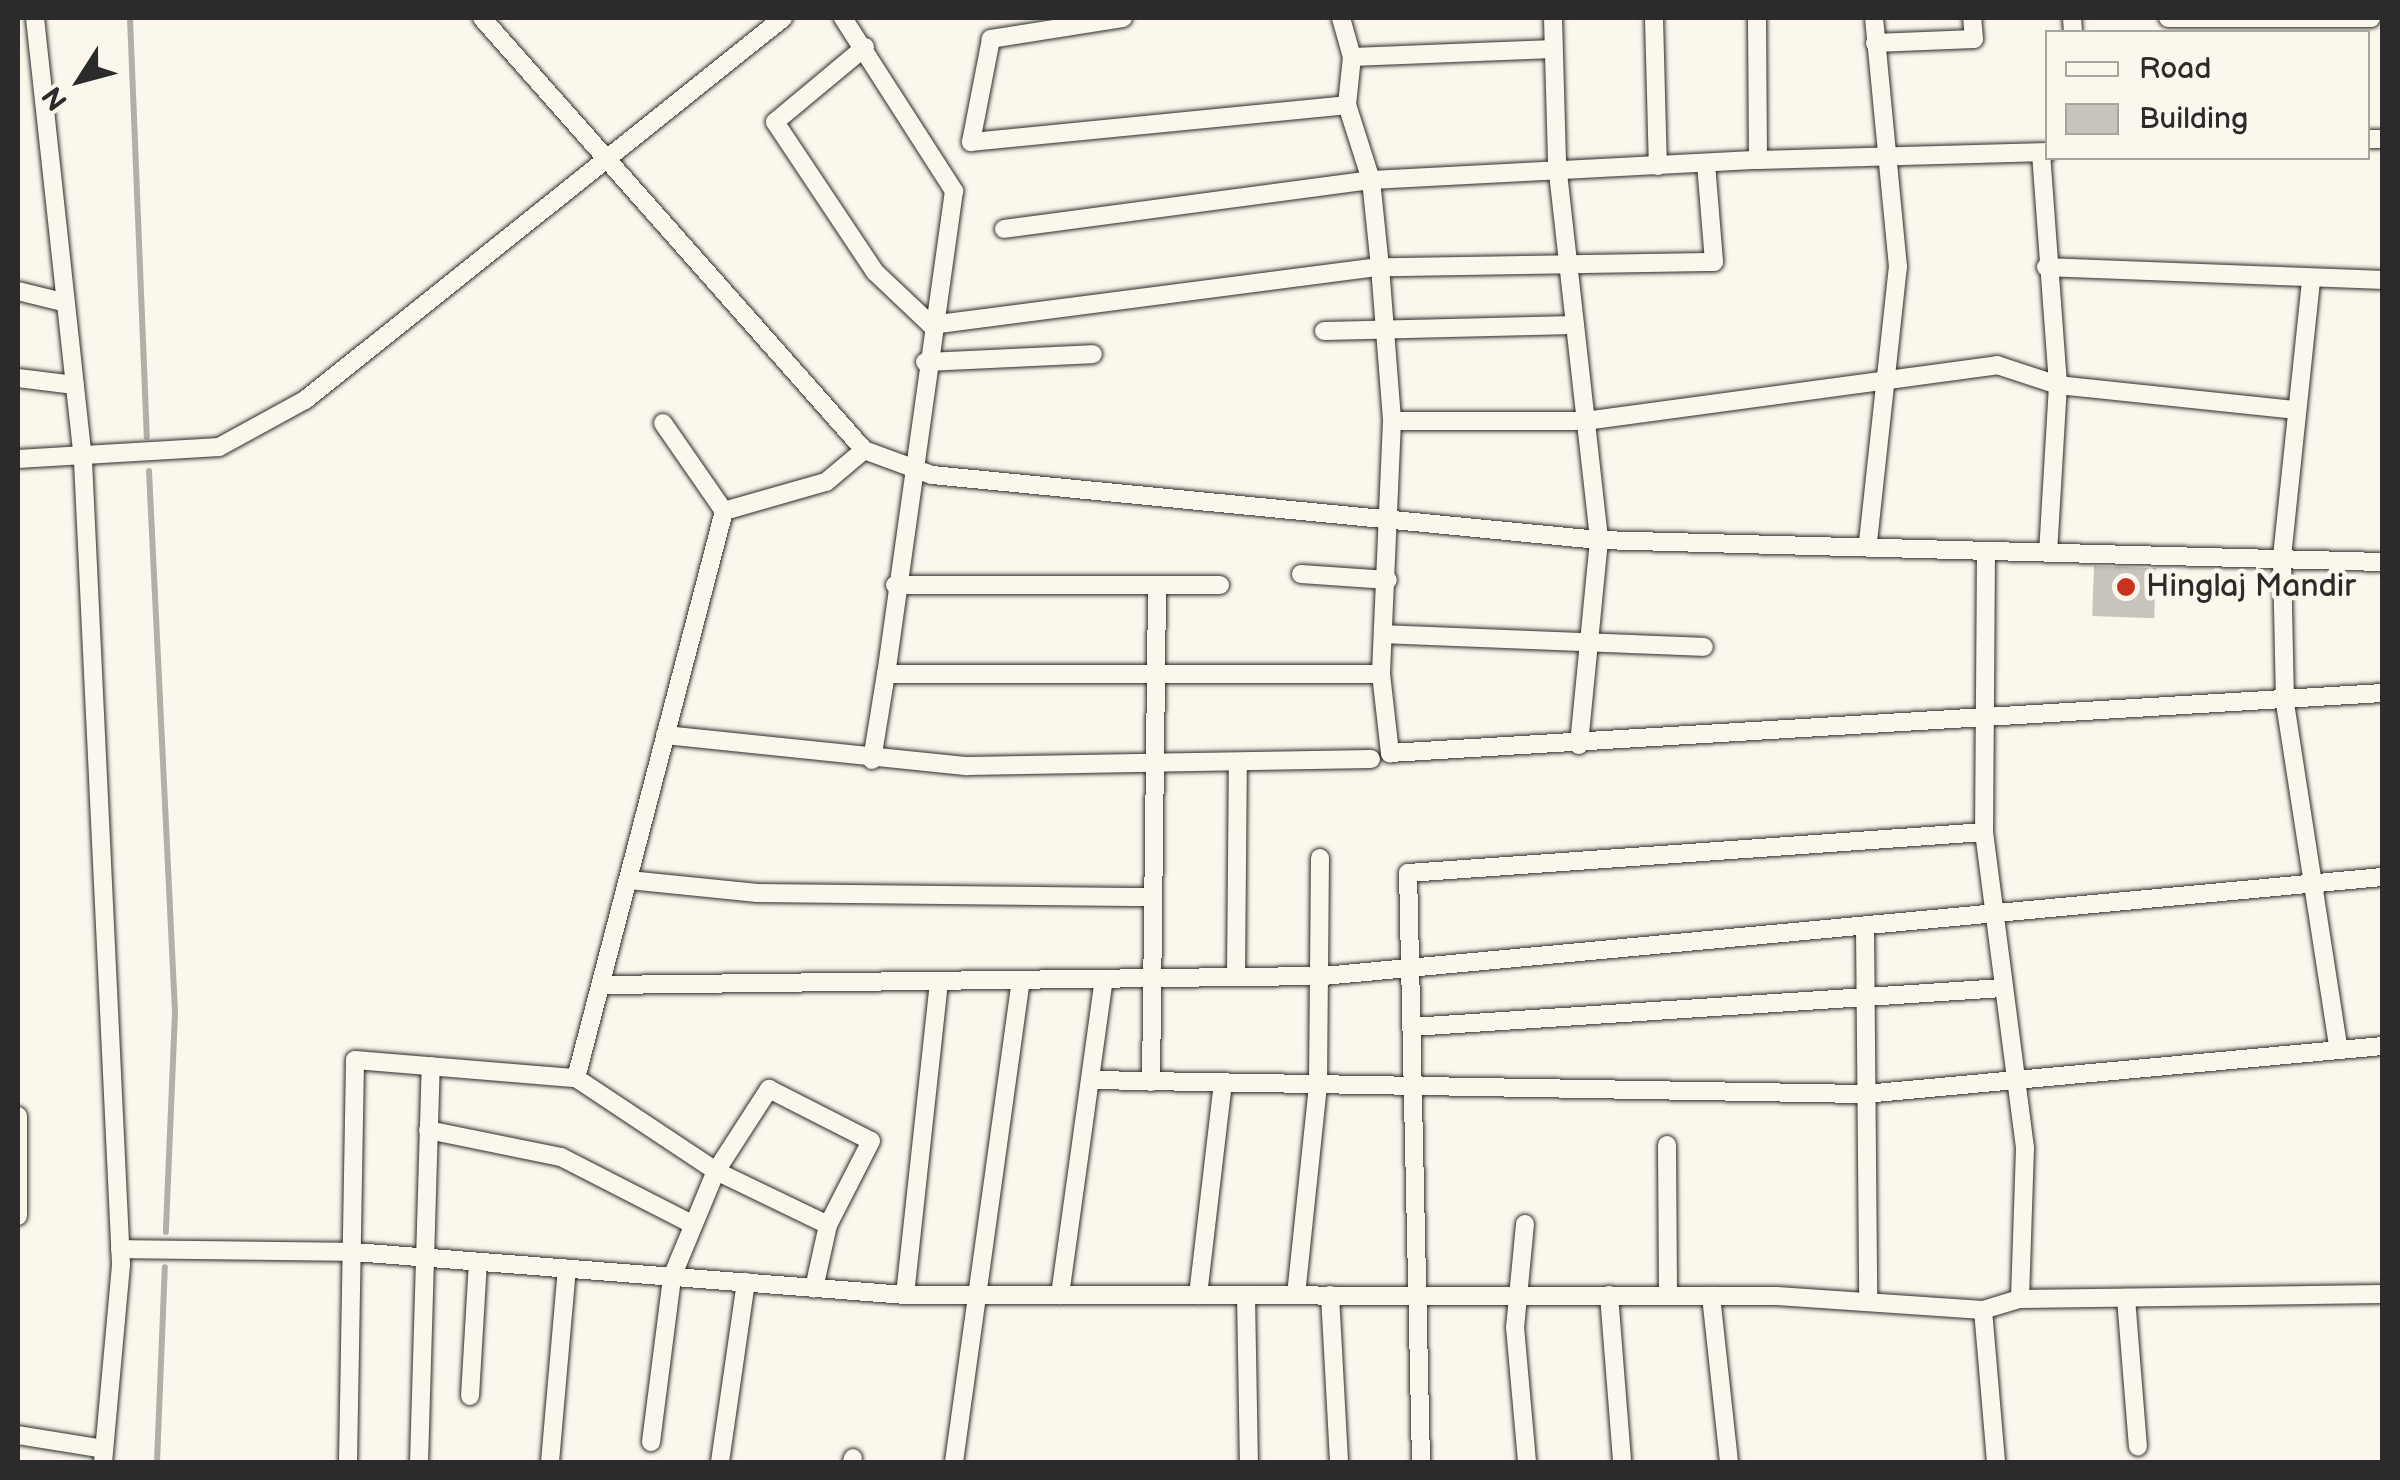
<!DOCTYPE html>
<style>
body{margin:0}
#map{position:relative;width:2400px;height:1480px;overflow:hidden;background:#fbf7ec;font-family:"Balsamiq Sans",sans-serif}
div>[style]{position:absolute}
.stream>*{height:6px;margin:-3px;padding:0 3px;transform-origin:3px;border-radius:3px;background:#b1afa7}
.building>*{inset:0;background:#c7c4bc;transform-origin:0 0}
.roads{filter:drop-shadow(0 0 2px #2b2b2b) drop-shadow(0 0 2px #2b2b2b)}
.minor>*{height:18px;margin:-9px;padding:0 9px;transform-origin:9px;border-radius:9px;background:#fbf7ec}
.dots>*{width:28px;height:28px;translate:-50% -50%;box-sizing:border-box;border:5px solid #fbf7ec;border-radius:50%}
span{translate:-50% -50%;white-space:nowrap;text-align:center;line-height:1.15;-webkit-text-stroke:9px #fbf7ec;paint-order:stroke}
.poi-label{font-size:32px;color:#2b2b2b}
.left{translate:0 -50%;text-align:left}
.frame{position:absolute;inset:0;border:20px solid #2b2b2b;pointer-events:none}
.legend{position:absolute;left:2045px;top:30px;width:325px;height:130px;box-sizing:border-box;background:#fbf7ec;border:2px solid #a8a59f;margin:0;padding:12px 18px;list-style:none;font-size:30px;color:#2b2b2b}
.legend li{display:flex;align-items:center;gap:20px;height:50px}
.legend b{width:50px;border:2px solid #a8a59f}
.north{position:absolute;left:30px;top:30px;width:100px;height:100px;-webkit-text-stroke:8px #fbf7ec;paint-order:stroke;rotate:234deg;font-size:28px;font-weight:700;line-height:40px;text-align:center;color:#2b2b2b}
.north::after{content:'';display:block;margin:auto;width:35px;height:45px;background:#2b2b2b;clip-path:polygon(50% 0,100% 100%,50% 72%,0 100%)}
</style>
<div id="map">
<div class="stream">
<div style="left:130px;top:18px;width:419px;rotate:87.7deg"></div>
<div style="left:149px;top:471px;width:543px;rotate:87.25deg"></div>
<div style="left:175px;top:1013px;width:219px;rotate:92.4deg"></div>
<div style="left:157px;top:1462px;width:195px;rotate:-87.7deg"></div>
</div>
<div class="building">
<div style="left:2094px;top:566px;width:62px;height:50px;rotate:2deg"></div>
</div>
<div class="roads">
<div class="minor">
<div style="left:35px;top:18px;width:446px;rotate:83.8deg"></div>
<div style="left:83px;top:461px;width:805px;rotate:87.29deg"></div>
<div style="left:121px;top:1265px;width:198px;rotate:95.2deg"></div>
<div style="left:482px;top:18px;width:577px;rotate:48.51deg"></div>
<div style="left:864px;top:450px;width:72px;rotate:20.2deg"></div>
<div style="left:932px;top:475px;width:670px;rotate:5.57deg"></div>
<div style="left:1599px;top:540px;width:783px;rotate:1.61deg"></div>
<div style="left:843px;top:18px;width:206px;rotate:57.3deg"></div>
<div style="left:954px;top:191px;width:488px;rotate:98deg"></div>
<div style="left:1123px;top:18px;width:134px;rotate:171deg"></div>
<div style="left:991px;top:39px;width:105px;rotate:101deg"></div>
<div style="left:971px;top:142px;width:378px;rotate:-5.6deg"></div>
<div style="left:1341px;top:18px;width:41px;rotate:74.2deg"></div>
<div style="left:1352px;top:57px;width:195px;rotate:-2.3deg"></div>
<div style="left:1553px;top:18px;width:146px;rotate:88.4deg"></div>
<div style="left:1557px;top:164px;width:378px;rotate:83.6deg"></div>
<div style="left:1599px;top:540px;width:206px;rotate:95.6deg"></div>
<div style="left:1654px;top:18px;width:148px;rotate:88.5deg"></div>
<div style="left:2072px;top:18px;width:14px;rotate:86deg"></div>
<div style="left:2168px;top:18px;width:203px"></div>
<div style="left:1875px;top:43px;width:99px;rotate:-2.3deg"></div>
<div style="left:1974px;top:39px;width:21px;rotate:-95deg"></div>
<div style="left:865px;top:47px;width:117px;rotate:140.2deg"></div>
<div style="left:775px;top:122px;width:180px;rotate:56.3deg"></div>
<div style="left:875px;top:272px;width:77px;rotate:43.4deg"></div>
<div style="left:931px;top:325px;width:453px;rotate:-7.4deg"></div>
<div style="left:1380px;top:267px;width:87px;rotate:-95.9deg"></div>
<div style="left:1371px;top:180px;width:79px;rotate:-107.7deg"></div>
<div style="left:1347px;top:105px;width:48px;rotate:-84.1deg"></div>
<div style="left:2368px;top:139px;width:14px"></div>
<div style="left:2041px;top:153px;width:233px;rotate:85.8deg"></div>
<div style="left:2058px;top:385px;width:167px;rotate:93.4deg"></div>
<div style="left:1758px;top:160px;width:290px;rotate:-1.6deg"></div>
<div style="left:1706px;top:164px;width:98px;rotate:85.3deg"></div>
<div style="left:1714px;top:262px;width:334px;rotate:179.1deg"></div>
<div style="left:1380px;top:267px;width:154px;rotate:85.5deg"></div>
<div style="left:1392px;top:421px;width:253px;rotate:92.5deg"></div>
<div style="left:1381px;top:674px;width:80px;rotate:83.5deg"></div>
<div style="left:1390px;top:753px;width:994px;rotate:-3.46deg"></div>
<div style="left:1004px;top:229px;width:370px;rotate:-7.6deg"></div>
<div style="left:1371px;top:180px;width:388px;rotate:-3deg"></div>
<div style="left:1758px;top:160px;width:142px;rotate:-90.4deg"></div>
<div style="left:2046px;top:267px;width:336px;rotate:2.2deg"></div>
<div style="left:2311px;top:281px;width:280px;rotate:96deg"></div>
<div style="left:2282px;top:559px;width:144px;rotate:88.8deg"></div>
<div style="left:2285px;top:703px;width:347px;rotate:81.2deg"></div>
<div style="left:18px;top:291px;width:49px;rotate:14deg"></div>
<div style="left:1324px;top:331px;width:251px;rotate:-1.4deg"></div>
<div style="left:925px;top:362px;width:168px;rotate:-2.7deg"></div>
<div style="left:18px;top:378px;width:57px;rotate:7deg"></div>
<div style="left:1392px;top:421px;width:193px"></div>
<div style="left:1585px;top:421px;width:416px;rotate:-7.7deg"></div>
<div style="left:1997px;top:365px;width:64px;rotate:18.2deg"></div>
<div style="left:2058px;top:385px;width:240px;rotate:6deg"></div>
<div style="left:663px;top:423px;width:107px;rotate:55.3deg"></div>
<div style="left:18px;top:459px;width:201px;rotate:-3.4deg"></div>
<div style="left:219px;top:447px;width:98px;rotate:-28.7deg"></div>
<div style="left:305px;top:400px;width:612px;rotate:-38.63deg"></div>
<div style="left:1868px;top:542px;width:277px;rotate:-83.8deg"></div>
<div style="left:1898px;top:267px;width:250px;rotate:-95.5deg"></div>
<div style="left:1986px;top:551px;width:281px;rotate:90.4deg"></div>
<div style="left:1984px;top:832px;width:319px;rotate:82.6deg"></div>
<div style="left:2025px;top:1148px;width:151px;rotate:91.9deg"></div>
<div style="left:1301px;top:574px;width:87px;rotate:3.9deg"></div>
<div style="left:895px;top:585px;width:325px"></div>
<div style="left:1383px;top:634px;width:321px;rotate:2.3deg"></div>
<div style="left:665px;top:735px;width:304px;rotate:5.9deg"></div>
<div style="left:967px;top:766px;width:404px;rotate:-1deg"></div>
<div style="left:872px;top:760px;width:87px;rotate:-80.8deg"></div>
<div style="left:886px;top:674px;width:495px"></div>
<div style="left:629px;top:880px;width:129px;rotate:5.8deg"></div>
<div style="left:757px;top:893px;width:392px;rotate:0.6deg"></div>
<div style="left:1865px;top:927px;width:375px;rotate:89.5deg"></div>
<div style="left:1236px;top:977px;width:213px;rotate:-89.5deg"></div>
<div style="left:603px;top:985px;width:720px;rotate:-0.72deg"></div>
<div style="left:1323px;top:976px;width:1064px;rotate:-5.34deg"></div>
<div style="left:1412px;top:1027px;width:592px;rotate:-3.78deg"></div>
<div style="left:576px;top:1078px;width:168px;rotate:33.6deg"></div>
<div style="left:716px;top:1171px;width:124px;rotate:25.7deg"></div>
<div style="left:1091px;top:1080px;width:774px;rotate:1.04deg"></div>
<div style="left:1865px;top:1094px;width:519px;rotate:-5.3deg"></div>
<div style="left:1151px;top:1082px;width:497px;rotate:-89.3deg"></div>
<div style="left:18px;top:1116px;width:100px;rotate:90deg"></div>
<div style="left:428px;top:1130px;width:136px;rotate:11.5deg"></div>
<div style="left:561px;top:1157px;width:147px;rotate:27.1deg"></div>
<div style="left:1667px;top:1145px;width:151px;rotate:89.6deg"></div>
<div style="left:1525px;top:1224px;width:103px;rotate:95.5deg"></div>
<div style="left:1515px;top:1327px;width:136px;rotate:84.9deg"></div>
<div style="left:120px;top:1249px;width:234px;rotate:0.7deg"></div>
<div style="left:354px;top:1252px;width:553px;rotate:4.46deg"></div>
<div style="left:905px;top:1295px;width:872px;rotate:0.07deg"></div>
<div style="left:1777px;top:1296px;width:206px;rotate:3.9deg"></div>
<div style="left:1983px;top:1310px;width:39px;rotate:-17deg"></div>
<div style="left:2020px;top:1299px;width:362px;rotate:-0.8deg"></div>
<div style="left:905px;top:1295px;width:315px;rotate:-83.8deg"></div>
<div style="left:1060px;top:1295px;width:319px;rotate:-82.1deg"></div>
<div style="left:1198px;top:1295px;width:213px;rotate:-83.3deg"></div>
<div style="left:1246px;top:1295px;width:167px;rotate:89deg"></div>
<div style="left:1296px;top:1295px;width:210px;rotate:-84deg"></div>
<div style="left:1318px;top:1086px;width:228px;rotate:-89.5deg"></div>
<div style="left:1330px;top:1295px;width:167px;rotate:86.9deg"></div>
<div style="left:1609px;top:1295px;width:168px;rotate:85.5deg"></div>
<div style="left:1711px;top:1296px;width:167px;rotate:83.8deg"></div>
<div style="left:2126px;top:1298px;width:149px;rotate:85.4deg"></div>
<div style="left:1983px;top:1310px;width:153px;rotate:85.1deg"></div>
<div style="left:470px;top:1396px;width:134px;rotate:-86.6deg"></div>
<div style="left:18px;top:1435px;width:87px;rotate:9.2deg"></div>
<div style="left:651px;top:1442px;width:166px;rotate:-82.7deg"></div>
<div style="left:672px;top:1277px;width:115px;rotate:-67.5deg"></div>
<div style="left:716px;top:1171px;width:98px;rotate:-57.1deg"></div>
<div style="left:769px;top:1089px;width:114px;rotate:27deg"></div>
<div style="left:871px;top:1141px;width:94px;rotate:117.1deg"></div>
<div style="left:828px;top:1225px;width:65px;rotate:102.5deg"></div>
<div style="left:348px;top:1462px;width:402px;rotate:-89deg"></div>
<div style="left:355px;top:1060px;width:222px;rotate:4.7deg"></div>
<div style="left:576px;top:1078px;width:586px;rotate:-75.37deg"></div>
<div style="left:724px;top:511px;width:106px;rotate:-15.9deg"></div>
<div style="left:826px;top:482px;width:50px;rotate:-40.1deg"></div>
<div style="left:419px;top:1462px;width:396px;rotate:-88.3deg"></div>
<div style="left:550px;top:1462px;width:194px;rotate:-85deg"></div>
<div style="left:720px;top:1462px;width:182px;rotate:-81.8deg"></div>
<div style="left:852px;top:1462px;width:4px;rotate:-76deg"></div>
<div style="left:954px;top:1462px;width:486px;rotate:-82.1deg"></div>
<div style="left:1421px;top:1462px;width:589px;rotate:-91.26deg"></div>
<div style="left:1408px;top:873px;width:577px;rotate:-4.07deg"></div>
</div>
</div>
<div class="dots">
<div style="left:2126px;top:587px;background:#c8321e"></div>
</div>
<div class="poi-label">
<span class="left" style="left:2146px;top:587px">Hinglaj Mandir</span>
</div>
<div class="frame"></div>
<ul class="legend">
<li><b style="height:12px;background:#fbf7ec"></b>Road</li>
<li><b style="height:28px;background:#c7c4bc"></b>Building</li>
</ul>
<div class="north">N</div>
</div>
